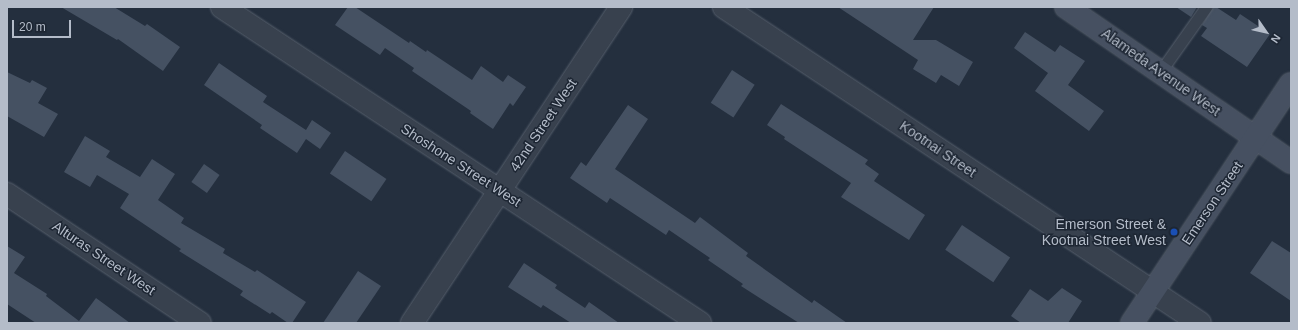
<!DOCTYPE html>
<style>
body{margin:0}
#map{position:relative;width:1298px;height:330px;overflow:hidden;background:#242f3e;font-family:Helvetica,sans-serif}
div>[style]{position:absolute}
.building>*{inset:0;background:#455162;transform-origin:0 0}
.roads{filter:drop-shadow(0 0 1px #565f6c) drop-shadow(0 0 1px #565f6c)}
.lane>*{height:11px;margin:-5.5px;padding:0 5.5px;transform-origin:5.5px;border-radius:5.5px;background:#38414e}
.street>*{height:22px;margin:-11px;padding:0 11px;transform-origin:11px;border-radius:11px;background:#38414e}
.secondary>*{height:22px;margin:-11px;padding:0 11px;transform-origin:11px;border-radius:11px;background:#465061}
.dots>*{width:11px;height:11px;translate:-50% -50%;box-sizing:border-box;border:2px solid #1d2633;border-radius:50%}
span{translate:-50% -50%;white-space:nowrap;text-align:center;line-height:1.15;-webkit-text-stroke:3px #1d2633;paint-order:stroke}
.street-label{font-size:14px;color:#b4bcc9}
.poi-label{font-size:14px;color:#b4bcc9}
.right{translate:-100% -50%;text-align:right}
.frame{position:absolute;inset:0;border:8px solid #b4bcc9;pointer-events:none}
.north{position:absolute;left:1246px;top:12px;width:40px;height:40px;-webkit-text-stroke:3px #1d2633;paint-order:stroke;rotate:124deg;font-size:11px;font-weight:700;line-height:16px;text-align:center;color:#b4bcc9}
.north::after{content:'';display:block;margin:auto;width:14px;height:18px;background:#b4bcc9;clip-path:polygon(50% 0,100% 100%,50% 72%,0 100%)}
.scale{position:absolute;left:12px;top:20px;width:59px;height:18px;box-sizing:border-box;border:2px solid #b4bcc9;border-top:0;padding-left:5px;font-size:12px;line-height:14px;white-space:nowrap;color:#b4bcc9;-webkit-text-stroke:3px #1d2633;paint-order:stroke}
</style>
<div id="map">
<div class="building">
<div style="clip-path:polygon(61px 7px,114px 7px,145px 26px,147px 24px,180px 47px,163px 71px,118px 39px,117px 40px)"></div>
<div style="clip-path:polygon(348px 7px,355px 7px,409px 43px,410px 41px,426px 52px,427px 50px,472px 80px,481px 66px,503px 82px,508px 75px,526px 87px,513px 106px,510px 103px,493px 129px,470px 113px,471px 111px,412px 71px,414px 68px,385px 48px,380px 55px,335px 25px)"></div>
<div style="clip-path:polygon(838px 7px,934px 7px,913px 40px,936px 40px,973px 62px,959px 86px,941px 75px,936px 83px,913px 69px,918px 60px)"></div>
<div style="clip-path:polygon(1176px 7px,1197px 7px,1191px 17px)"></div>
<div style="clip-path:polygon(1213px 7px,1216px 7px,1236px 20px,1240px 14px,1270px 34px,1247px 67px,1201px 36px,1207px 28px,1202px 25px)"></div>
<div style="clip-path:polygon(1025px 32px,1055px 52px,1060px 45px,1085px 61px,1068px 85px,1104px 111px,1089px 131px,1035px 91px,1048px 73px,1014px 48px)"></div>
<div style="clip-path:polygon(219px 63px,267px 96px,263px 102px,306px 130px,312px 120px,331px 133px,320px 149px,306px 139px,297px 153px,260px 128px,262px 125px,204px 85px)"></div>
<div style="left:732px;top:70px;width:27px;height:39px;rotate:33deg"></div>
<div style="clip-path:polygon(7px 72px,30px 83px,32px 80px,47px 88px,38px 103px,58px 114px,44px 137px,7px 116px)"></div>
<div style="clip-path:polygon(781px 104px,868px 160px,865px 164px,879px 174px,874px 181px,925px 215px,909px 240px,841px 197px,851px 183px,784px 139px,785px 137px,767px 125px)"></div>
<div style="clip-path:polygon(628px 105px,648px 119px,615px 169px,695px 223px,700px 217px,748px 253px,746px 256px,812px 303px,814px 300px,847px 323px,799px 323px,741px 286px,743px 284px,708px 260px,710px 258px,669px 230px,666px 235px,610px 198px,607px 203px,570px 178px,581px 162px,586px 166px)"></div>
<div style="clip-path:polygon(85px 136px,110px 151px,106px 157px,140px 177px,152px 159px,175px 174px,158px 200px,184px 218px,181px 223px,225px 249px,223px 253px,255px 272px,257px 270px,306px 302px,292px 323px,288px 323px,272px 312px,270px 314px,240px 295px,243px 291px,179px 251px,181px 249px,120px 208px,129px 194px,97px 175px,90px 187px,64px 172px)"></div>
<div style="left:345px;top:151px;width:50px;height:27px;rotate:34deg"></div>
<div style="left:204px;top:164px;width:19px;height:22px;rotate:35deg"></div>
<div style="left:962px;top:225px;width:58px;height:30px;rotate:34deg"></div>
<div style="clip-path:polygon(1272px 241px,1291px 253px,1291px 301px,1250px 273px)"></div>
<div style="clip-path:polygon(7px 246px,25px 257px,14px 273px,47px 294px,46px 296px,79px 321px,96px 298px,130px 323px,36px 323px,7px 304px)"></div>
<div style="clip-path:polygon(524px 263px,557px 285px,555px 288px,585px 308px,589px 302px,619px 323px,571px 323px,543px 305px,541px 308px,508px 287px)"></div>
<div style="clip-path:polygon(358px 271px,381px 286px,356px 323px,323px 323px)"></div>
<div style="clip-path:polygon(1062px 288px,1082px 301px,1068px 323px,1021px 323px,1011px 316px,1030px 289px,1048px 301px)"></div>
</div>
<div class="roads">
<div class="lane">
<div style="left:1160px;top:72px;width:80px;rotate:-54.7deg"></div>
</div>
<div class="street">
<div style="left:222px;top:7px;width:573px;rotate:33.47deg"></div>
<div style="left:724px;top:7px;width:571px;rotate:33.58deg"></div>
<div style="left:7px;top:194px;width:232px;rotate:33.8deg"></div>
<div style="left:412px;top:323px;width:379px;rotate:-56.5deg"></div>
</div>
<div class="secondary">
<div style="left:1066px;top:7px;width:273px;rotate:34.6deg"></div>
<div style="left:1132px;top:323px;width:287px;rotate:-56.4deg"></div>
</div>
</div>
<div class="dots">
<div style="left:1174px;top:232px;background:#1a4fb4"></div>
</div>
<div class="street-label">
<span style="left:1161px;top:72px;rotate:35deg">Alameda Avenue West</span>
<span style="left:543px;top:125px;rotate:-56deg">42nd Street West</span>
<span style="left:938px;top:149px;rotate:34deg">Kootnai Street</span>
<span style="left:461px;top:165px;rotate:33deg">Shoshone Street West</span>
<span style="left:1212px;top:203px;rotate:-56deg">Emerson Street</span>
<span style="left:104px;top:258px;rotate:34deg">Alturas Street West</span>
</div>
<div class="poi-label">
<span class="right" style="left:1166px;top:232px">Emerson Street &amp;<br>Kootnai Street West</span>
</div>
<div class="frame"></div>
<div class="north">N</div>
<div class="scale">20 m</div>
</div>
